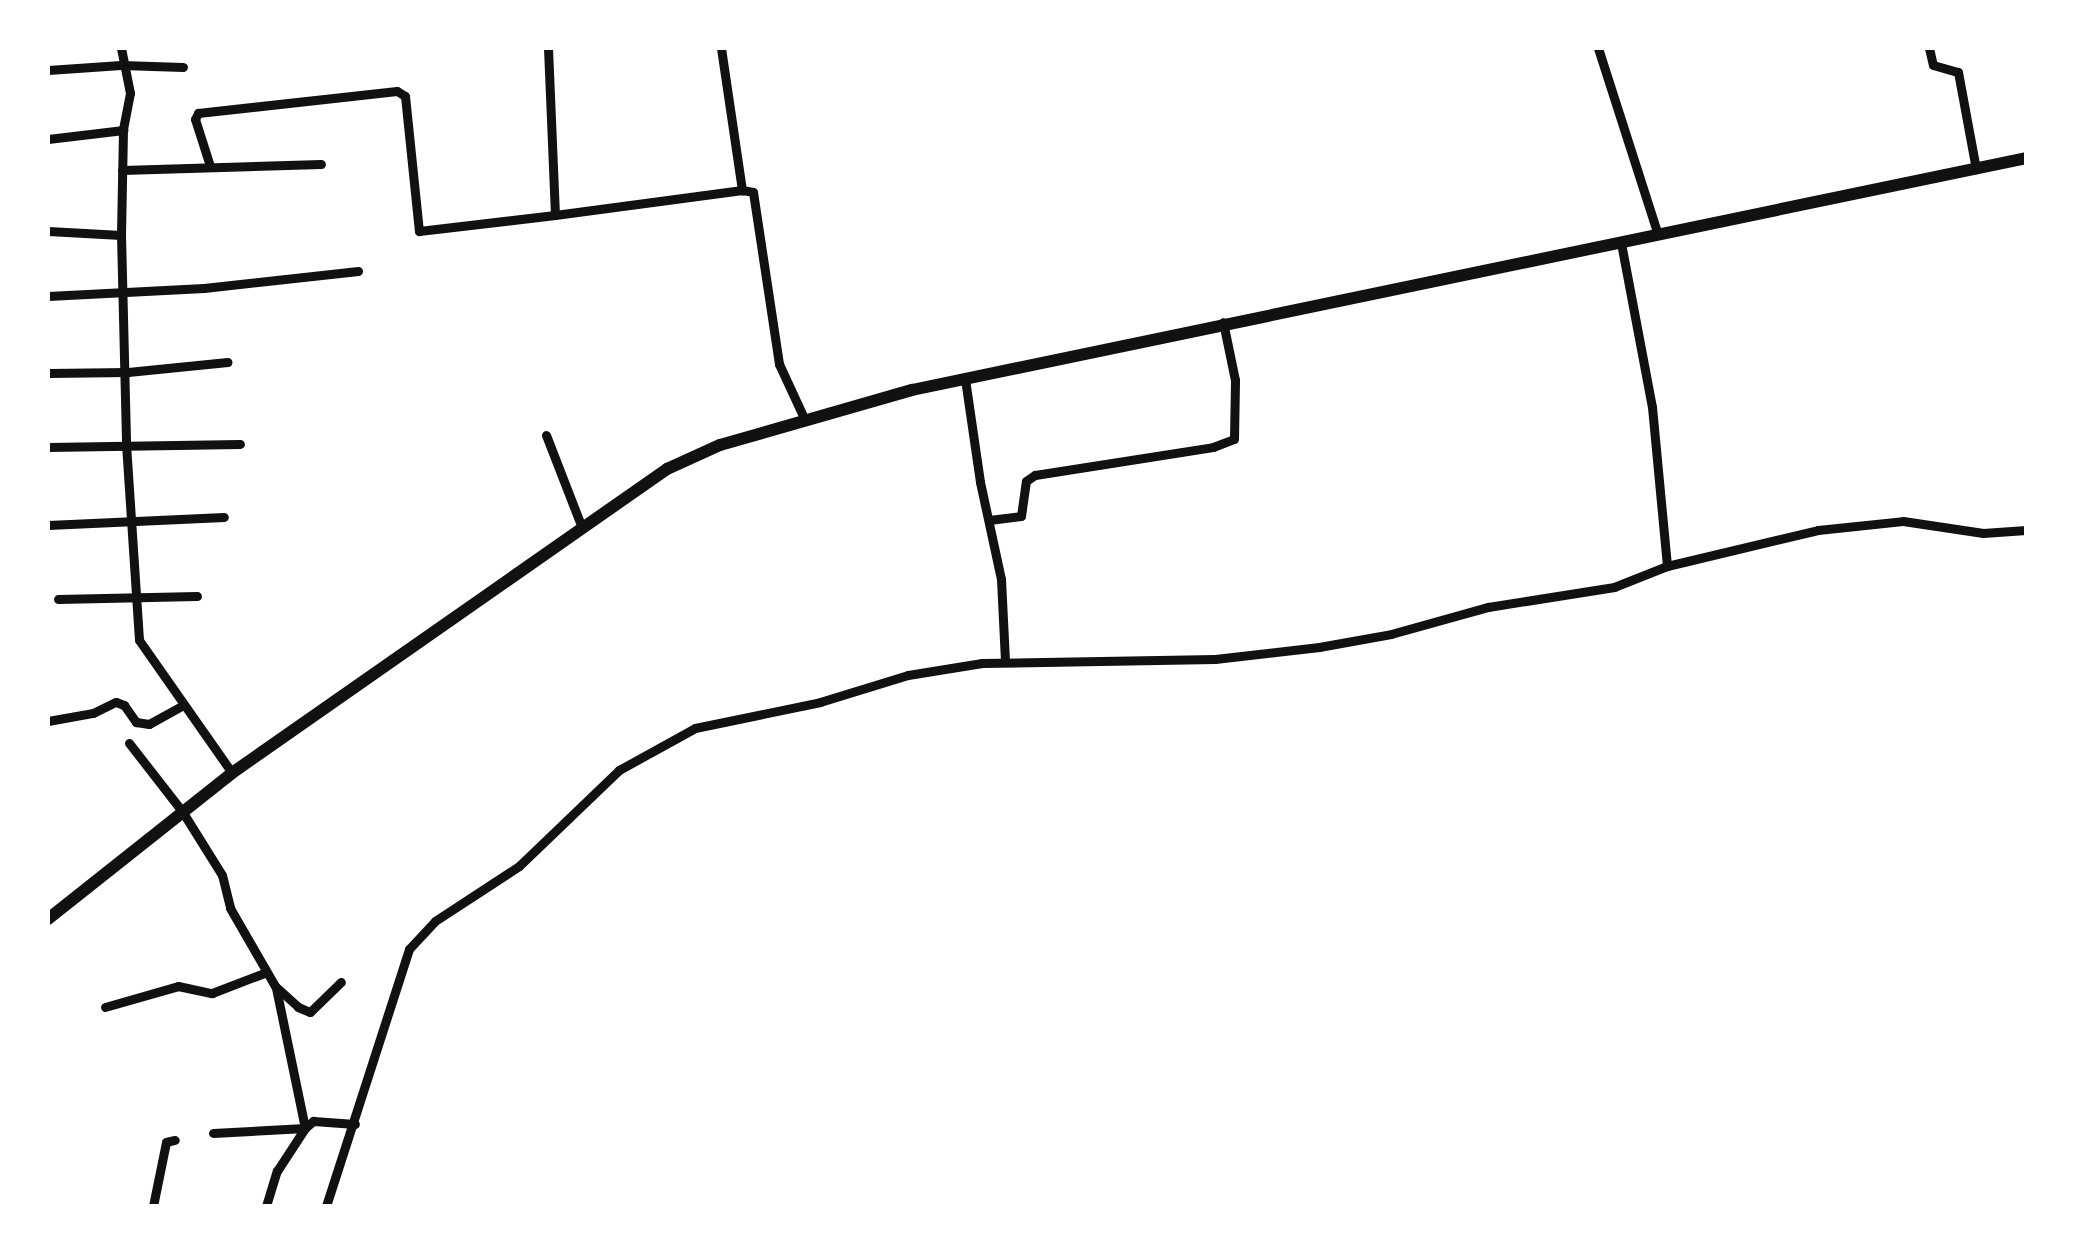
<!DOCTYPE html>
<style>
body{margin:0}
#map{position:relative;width:2074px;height:1254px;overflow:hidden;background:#fff;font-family:Inter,sans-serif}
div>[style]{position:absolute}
.minor>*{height:9px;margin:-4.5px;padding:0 4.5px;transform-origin:4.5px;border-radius:4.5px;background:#111}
.secondary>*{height:12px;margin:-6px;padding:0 6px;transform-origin:6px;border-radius:6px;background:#111}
span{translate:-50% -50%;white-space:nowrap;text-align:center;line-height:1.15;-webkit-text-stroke:10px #fff;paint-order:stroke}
.frame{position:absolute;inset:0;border:50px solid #fff;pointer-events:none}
</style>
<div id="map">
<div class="minor">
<div style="left:121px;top:48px;width:46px;rotate:78.7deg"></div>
<div style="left:130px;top:93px;width:38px;rotate:101deg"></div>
<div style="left:123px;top:130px;width:105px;rotate:91.1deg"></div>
<div style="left:121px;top:235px;width:209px;rotate:88.6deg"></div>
<div style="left:126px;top:444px;width:196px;rotate:86.2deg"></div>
<div style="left:139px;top:640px;width:162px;rotate:55deg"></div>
<div style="left:721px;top:48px;width:144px;rotate:81.6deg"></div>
<div style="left:1598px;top:48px;width:196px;rotate:72.2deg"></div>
<div style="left:1929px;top:48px;width:17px;rotate:77deg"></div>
<div style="left:1933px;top:65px;width:26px;rotate:16deg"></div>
<div style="left:1958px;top:72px;width:99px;rotate:79.5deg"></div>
<div style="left:48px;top:70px;width:73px;rotate:-3.9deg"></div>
<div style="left:121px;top:65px;width:62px;rotate:1.8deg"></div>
<div style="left:48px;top:139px;width:76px;rotate:-6.8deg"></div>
<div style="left:210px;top:166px;width:49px;rotate:-107.7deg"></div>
<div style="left:195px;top:119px;width:7px;rotate:-63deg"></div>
<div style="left:198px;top:113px;width:200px;rotate:-6.3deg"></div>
<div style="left:397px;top:91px;width:9px;rotate:32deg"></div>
<div style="left:405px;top:96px;width:136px;rotate:84.1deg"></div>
<div style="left:419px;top:231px;width:137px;rotate:-6.7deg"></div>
<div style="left:555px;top:215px;width:167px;rotate:-92.4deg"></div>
<div style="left:122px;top:170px;width:199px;rotate:-1.7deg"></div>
<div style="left:555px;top:215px;width:189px;rotate:-7.6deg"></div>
<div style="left:742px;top:190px;width:11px;rotate:10deg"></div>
<div style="left:753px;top:192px;width:174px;rotate:81.4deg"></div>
<div style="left:779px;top:364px;width:60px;rotate:65.2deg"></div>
<div style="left:48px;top:231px;width:73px;rotate:3.1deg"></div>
<div style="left:1621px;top:243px;width:167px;rotate:79.3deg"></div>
<div style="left:1652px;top:407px;width:160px;rotate:84.6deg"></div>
<div style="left:48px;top:296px;width:156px;rotate:-2.9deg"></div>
<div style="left:204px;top:288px;width:155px;rotate:-6.3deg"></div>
<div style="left:48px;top:373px;width:80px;rotate:-0.7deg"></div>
<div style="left:128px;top:372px;width:100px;rotate:-5.7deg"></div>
<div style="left:965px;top:379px;width:104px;rotate:81.7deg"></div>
<div style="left:980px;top:482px;width:99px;rotate:77.8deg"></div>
<div style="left:1001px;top:579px;width:83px;rotate:87.2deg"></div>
<div style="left:546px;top:435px;width:100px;rotate:68.8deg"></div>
<div style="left:48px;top:447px;width:192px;rotate:-0.9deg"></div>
<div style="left:989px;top:520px;width:32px;rotate:-7deg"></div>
<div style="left:1021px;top:516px;width:35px;rotate:-82deg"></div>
<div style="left:1026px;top:481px;width:11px;rotate:-34deg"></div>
<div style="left:1035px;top:475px;width:180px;rotate:-8.9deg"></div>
<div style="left:1213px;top:447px;width:22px;rotate:-21deg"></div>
<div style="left:1234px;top:439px;width:59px;rotate:-89deg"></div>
<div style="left:1235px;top:380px;width:59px;rotate:-101.7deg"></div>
<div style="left:48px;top:525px;width:176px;rotate:-2.6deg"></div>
<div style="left:58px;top:599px;width:139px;rotate:-1.2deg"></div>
<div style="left:48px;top:721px;width:46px;rotate:-10.1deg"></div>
<div style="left:93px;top:713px;width:25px;rotate:-26deg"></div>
<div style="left:116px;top:702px;width:9px;rotate:21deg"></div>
<div style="left:124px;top:705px;width:21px;rotate:55deg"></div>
<div style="left:136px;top:722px;width:13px;rotate:9deg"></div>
<div style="left:149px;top:724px;width:39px;rotate:-29deg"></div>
<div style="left:129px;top:743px;width:86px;rotate:52.1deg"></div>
<div style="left:182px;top:811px;width:75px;rotate:58deg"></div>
<div style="left:222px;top:875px;width:34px;rotate:76deg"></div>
<div style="left:230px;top:908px;width:90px;rotate:60deg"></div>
<div style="left:275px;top:986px;width:31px;rotate:42deg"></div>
<div style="left:298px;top:1007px;width:13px;rotate:23deg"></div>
<div style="left:310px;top:1012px;width:43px;rotate:-44.1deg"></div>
<div style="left:105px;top:1007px;width:76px;rotate:-16deg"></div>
<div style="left:178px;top:986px;width:35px;rotate:12deg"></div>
<div style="left:212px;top:993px;width:56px;rotate:-21deg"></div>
<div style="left:213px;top:1133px;width:92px;rotate:-3.1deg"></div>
<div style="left:305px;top:1128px;width:11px;rotate:-41deg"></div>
<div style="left:313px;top:1121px;width:42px;rotate:4.1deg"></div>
<div style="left:153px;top:1206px;width:65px;rotate:-78.5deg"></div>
<div style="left:166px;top:1142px;width:9px;rotate:-13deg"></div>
<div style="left:266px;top:1206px;width:37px;rotate:-73deg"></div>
<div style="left:277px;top:1171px;width:51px;rotate:-56.9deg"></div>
<div style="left:305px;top:1128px;width:143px;rotate:-101.7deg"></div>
<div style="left:326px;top:1206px;width:270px;rotate:-72.1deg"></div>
<div style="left:409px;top:949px;width:38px;rotate:-47deg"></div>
<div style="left:435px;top:921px;width:100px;rotate:-33.2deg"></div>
<div style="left:519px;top:866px;width:139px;rotate:-43.8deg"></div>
<div style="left:619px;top:770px;width:87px;rotate:-28.9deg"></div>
<div style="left:695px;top:728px;width:128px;rotate:-11.7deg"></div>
<div style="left:820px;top:702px;width:92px;rotate:-17.1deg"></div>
<div style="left:908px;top:675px;width:75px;rotate:-9.2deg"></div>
<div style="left:982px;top:663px;width:233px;rotate:-1deg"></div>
<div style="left:1215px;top:659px;width:105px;rotate:-6.6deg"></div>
<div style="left:1319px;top:647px;width:73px;rotate:-10.2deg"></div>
<div style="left:1391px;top:634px;width:101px;rotate:-15.6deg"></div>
<div style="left:1488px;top:607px;width:128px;rotate:-9deg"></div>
<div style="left:1614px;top:587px;width:57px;rotate:-21.6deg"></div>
<div style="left:1667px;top:566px;width:155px;rotate:-13.4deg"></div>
<div style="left:1818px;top:530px;width:85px;rotate:-6deg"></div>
<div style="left:1903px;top:521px;width:81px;rotate:8.5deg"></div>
<div style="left:1983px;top:533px;width:43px;rotate:-4deg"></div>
</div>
<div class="secondary">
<div style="left:48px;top:919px;width:235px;rotate:-38.4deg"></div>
<div style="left:232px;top:773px;width:531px;rotate:-34.95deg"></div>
<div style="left:667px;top:469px;width:58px;rotate:-24.4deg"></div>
<div style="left:720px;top:445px;width:200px;rotate:-16deg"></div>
<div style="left:912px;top:390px;width:1138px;rotate:-11.76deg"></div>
</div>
<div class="frame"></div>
</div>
